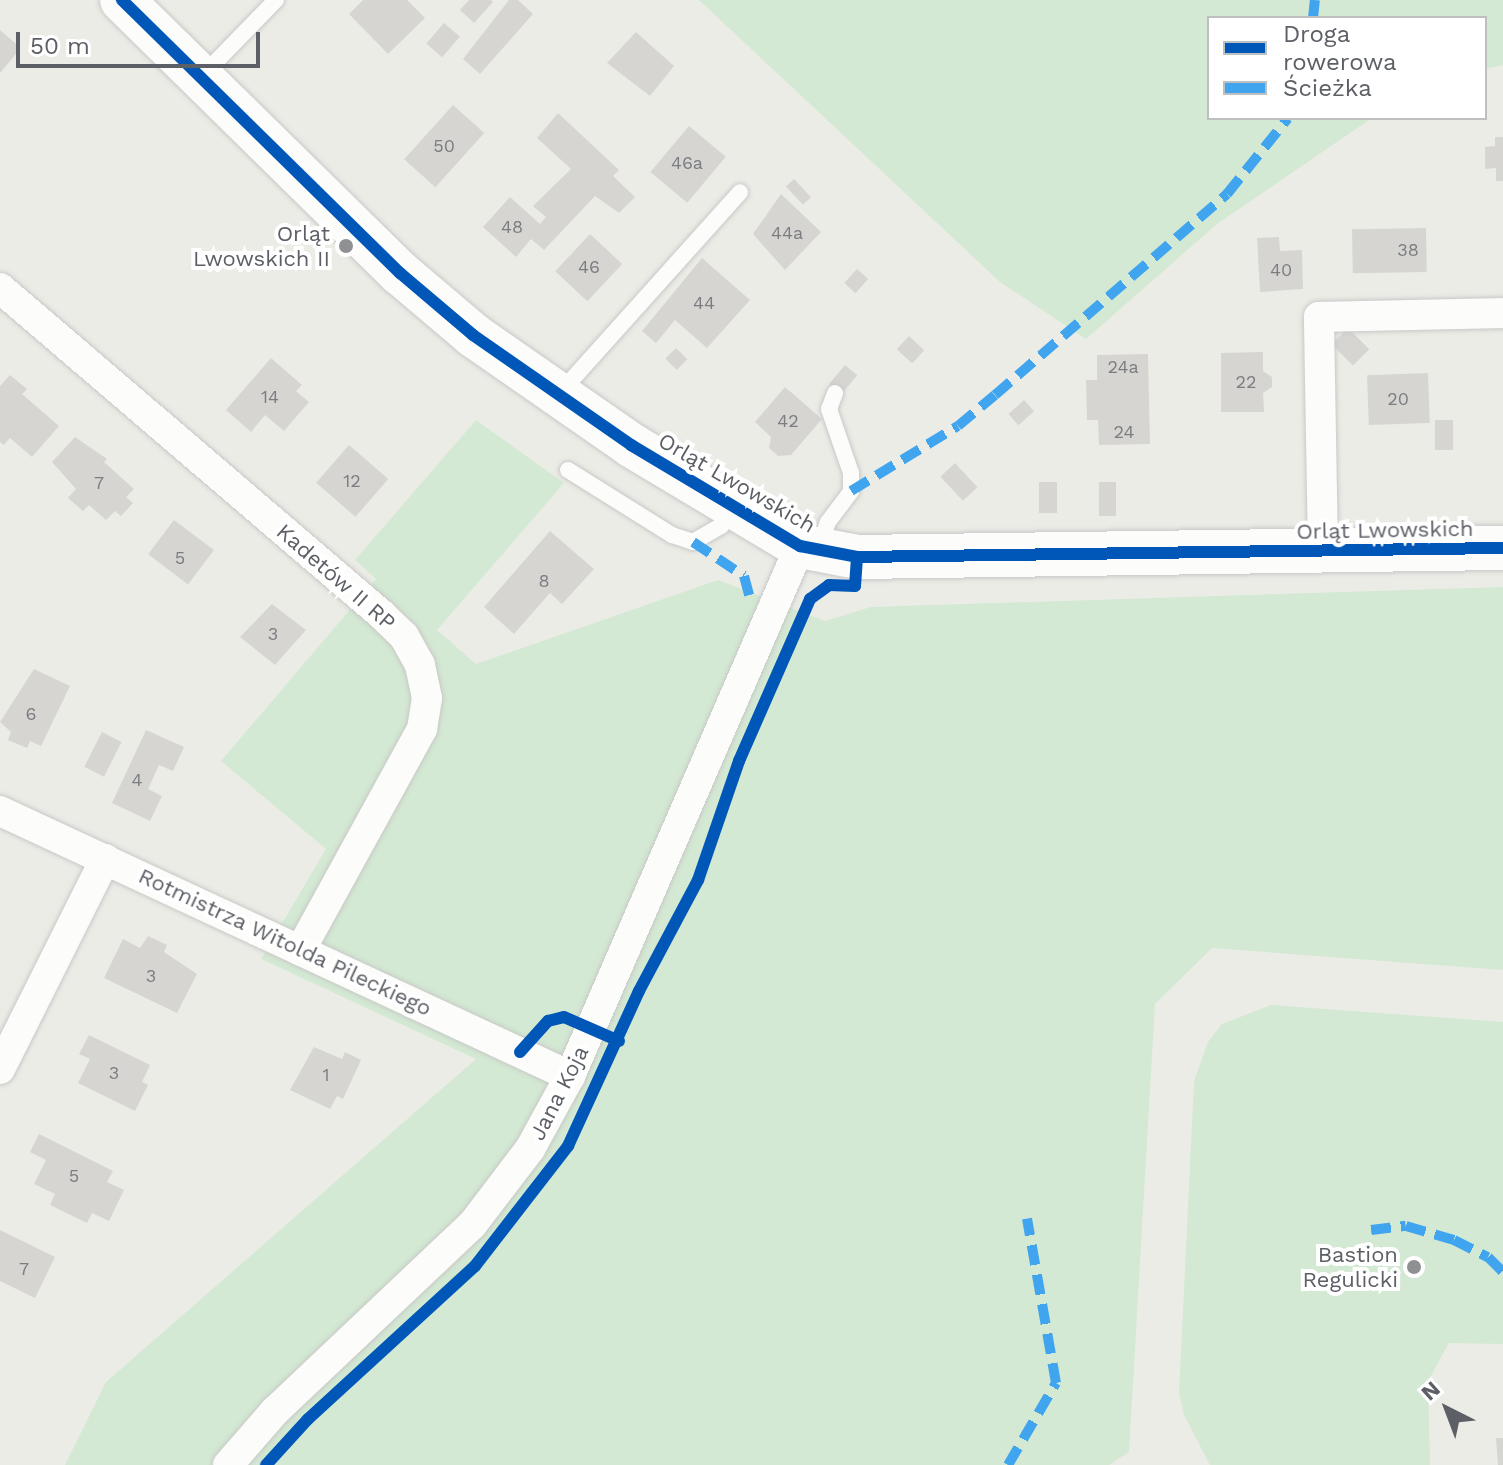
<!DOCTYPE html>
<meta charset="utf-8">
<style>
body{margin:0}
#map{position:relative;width:1503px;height:1465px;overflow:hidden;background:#ecece7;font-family:"Work Sans",sans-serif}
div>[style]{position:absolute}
.green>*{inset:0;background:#d3e9d3}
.building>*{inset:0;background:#d6d5d2;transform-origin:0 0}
.roads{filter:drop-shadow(0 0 2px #c8c9c7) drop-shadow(0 0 2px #c8c9c7)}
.lane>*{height:16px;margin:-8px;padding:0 8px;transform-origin:8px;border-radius:8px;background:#fcfcfb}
.street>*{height:30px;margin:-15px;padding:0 15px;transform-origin:15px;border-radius:15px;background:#fcfcfb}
.secondary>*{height:44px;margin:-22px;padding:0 22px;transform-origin:22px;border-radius:22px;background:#fcfcfb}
.quiet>*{height:10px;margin-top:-5px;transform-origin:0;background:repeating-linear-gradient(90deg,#40a5ee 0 20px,transparent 0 30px)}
.cycleway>*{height:12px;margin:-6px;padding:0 6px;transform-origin:6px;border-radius:6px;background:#0057b8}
.dots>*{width:22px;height:22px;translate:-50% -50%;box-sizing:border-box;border:4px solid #fff;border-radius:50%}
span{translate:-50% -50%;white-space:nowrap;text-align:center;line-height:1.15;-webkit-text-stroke:8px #fff;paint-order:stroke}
.number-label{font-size:18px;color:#7b7d81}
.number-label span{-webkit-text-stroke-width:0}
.poi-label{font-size:22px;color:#5c5f65}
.right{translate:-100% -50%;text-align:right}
.street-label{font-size:22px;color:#5c5f65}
.legend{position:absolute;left:1207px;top:16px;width:280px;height:104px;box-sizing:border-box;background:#fff;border:2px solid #bebfc1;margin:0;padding:10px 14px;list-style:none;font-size:24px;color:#5c5f65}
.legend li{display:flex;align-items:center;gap:16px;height:40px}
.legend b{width:40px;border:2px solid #bebfc1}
.north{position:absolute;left:1407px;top:1369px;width:80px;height:80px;-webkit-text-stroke:6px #fff;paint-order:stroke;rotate:318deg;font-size:22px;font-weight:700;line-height:32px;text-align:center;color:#5c5f65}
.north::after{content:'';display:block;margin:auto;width:28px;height:36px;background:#5c5f65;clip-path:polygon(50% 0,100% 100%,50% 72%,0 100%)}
.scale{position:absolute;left:16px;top:32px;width:244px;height:36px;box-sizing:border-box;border:4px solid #5c5f65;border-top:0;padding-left:10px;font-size:24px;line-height:28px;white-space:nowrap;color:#5c5f65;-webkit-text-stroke:6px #fff;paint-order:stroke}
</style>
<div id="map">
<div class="green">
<div style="clip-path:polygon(699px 0,1503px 0,1503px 65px,1485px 69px,1485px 18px,1209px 18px,1209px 118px,1372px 118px,1217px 224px,1086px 339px,1000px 282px)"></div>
<div style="clip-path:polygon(476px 420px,564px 483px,437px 630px,476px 664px,718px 580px,825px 621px,871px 607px,1503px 587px,1503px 970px,1212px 948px,1155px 1004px,1129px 1452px,1109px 1465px,65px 1465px,106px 1382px,476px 1059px,261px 959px,326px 849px,221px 761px,376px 579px,355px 560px)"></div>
<div style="clip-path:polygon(1271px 1005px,1503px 1022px,1503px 1344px,1449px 1343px,1428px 1381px,1430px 1465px,1210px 1465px,1184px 1415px,1179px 1393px,1194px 1081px,1208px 1042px,1222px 1024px)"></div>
</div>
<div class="building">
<div style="clip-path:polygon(363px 0,407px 0,425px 18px,388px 54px,349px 14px)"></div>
<div style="clip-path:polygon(469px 0,491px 0,493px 2px,474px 23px,460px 10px)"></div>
<div style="clip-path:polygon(509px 0,518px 0,533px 14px,480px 74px,463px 59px)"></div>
<div style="left:444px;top:23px;width:21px;height:27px;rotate:41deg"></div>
<div style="clip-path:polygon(0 30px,21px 48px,0 73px)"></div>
<div style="clip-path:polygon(636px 32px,674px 66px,650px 96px,607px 63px)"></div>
<div style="left:453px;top:105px;width:42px;height:73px;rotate:42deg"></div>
<div style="clip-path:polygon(558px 113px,619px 170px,613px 176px,635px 197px,619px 213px,595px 196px,544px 250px,531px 239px,516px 257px,483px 227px,510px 197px,540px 224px,546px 217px,533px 206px,571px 169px,537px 138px)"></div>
<div style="left:689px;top:126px;width:48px;height:60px;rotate:40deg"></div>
<div style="clip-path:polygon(1495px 137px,1503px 137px,1503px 181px,1496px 181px,1496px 168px,1485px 169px,1485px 147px,1495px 146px)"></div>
<div style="left:794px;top:179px;width:25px;height:11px;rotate:47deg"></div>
<div style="clip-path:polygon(781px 194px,821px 232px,785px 270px,753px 234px)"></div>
<div style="left:1426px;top:228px;width:44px;height:74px;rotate:89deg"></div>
<div style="left:590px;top:234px;width:44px;height:51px;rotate:43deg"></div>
<div style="clip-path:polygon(1279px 237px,1280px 251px,1302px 250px,1303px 289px,1260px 292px,1257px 238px)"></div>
<div style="clip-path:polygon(702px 258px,750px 300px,707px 348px,675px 320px,656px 343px,642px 331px)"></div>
<div style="left:857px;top:269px;width:15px;height:19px;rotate:42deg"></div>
<div style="left:1348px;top:328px;width:30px;height:23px;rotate:45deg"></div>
<div style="left:909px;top:336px;width:21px;height:18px;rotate:43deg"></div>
<div style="left:676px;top:348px;width:16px;height:15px;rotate:45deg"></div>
<div style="clip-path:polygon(1263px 352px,1263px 371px,1272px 377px,1272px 387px,1263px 393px,1264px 412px,1221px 412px,1221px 353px)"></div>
<div style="clip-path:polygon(1148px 354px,1150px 444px,1099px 445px,1098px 420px,1087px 420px,1086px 380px,1097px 380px,1097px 355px)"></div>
<div style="clip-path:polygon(271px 358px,302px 385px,296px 391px,309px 402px,284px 431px,265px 415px,251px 432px,226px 410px)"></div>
<div style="left:845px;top:365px;width:16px;height:25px;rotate:40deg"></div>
<div style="left:1428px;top:373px;width:50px;height:61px;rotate:88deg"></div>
<div style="clip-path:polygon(10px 375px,27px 389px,22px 394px,59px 426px,32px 457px,10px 438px,4px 445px,0 442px,0 386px)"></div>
<div style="clip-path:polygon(785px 387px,822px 419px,791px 455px,778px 456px,769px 448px,771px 437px,755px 422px)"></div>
<div style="left:1024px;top:400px;width:15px;height:21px;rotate:48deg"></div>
<div style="left:1435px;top:420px;width:18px;height:30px"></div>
<div style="clip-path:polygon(75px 437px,107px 459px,104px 462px,134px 489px,126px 497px,133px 503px,121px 516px,115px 511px,106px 520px,89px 505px,83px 511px,68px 498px,76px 489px,52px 462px)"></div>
<div style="left:349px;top:445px;width:52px;height:50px;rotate:41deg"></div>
<div style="left:955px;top:463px;width:33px;height:20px;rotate:47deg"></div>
<div style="left:1039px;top:482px;width:18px;height:31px"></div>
<div style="left:1099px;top:482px;width:17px;height:34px"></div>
<div style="left:174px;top:520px;width:50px;height:43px;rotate:37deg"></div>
<div style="clip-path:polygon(550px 531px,594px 569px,562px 604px,550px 593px,514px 634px,484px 607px)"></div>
<div style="clip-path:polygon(272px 604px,306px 630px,275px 665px,240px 637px)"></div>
<div style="clip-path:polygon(34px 669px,70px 686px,41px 746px,30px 741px,27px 748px,8px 740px,11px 732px,0 722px)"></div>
<div style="clip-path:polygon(146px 730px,184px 747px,173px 771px,159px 765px,148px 789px,162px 796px,150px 821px,112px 803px)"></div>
<div style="left:102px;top:732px;width:22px;height:39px;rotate:27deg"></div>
<div style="clip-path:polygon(148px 936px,167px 945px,164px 952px,197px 974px,177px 1013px,104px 978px,123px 939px,140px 948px)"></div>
<div style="clip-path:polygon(89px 1035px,150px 1065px,142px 1082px,148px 1085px,135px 1111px,78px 1083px,90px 1059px,79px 1054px)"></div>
<div style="clip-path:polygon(314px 1047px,342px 1059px,345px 1052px,361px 1060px,343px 1099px,337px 1096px,330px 1109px,290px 1090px)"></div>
<div style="clip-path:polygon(39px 1134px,113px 1171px,107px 1182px,124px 1190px,109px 1221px,92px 1213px,87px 1223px,50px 1205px,55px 1194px,34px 1184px,46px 1160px,30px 1152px)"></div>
<div style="clip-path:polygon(0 1230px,55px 1257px,35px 1298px,0 1281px)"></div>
<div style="clip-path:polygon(1496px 1438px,1503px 1438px,1503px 1465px,1498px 1465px)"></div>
</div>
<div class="roads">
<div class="lane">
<div style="left:202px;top:76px;width:106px;rotate:-45.8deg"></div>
<div style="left:559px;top:394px;width:271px;rotate:-48.1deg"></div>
<div style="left:568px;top:470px;width:123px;rotate:32deg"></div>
<div style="left:672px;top:535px;width:22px;rotate:18deg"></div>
<div style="left:693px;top:542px;width:32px;rotate:-30deg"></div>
<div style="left:721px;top:526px;width:20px;rotate:-49deg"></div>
<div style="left:820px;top:546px;width:25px;rotate:-72deg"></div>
<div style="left:828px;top:522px;width:39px;rotate:-53deg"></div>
<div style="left:851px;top:491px;width:18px;rotate:-90deg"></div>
<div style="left:851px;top:473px;width:68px;rotate:-109deg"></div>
<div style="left:829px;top:409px;width:17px;rotate:-69deg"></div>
</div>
<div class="street">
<div style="left:0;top:288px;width:503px;rotate:40.56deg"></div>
<div style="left:382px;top:615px;width:30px;rotate:44deg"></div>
<div style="left:404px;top:636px;width:33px;rotate:61deg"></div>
<div style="left:420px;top:665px;width:34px;rotate:78deg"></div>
<div style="left:427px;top:698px;width:31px;rotate:99deg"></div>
<div style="left:422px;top:729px;width:253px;rotate:118.8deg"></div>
<div style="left:1323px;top:551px;width:234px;rotate:-91deg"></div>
<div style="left:1319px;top:317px;width:184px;rotate:-1.2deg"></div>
<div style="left:0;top:811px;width:629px;rotate:24.93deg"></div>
<div style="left:0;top:1069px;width:235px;rotate:-63.4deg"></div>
<div style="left:228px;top:1465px;width:72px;rotate:-49deg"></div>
<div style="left:275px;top:1411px;width:271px;rotate:-43.4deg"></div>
<div style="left:472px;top:1225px;width:96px;rotate:-52.7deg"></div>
<div style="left:530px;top:1149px;width:83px;rotate:-61.3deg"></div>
<div style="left:570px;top:1076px;width:578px;rotate:-66.54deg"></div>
</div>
<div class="secondary">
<div style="left:122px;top:0;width:390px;rotate:44.5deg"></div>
<div style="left:400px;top:273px;width:96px;rotate:40.3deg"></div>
<div style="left:473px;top:335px;width:193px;rotate:34.8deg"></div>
<div style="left:631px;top:445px;width:197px;rotate:30.9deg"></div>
<div style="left:800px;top:546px;width:58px;rotate:10.9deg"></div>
<div style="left:857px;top:557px;width:646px;rotate:-0.8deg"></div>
</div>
</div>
<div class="quiet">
<div style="left:1313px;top:18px;width:18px;rotate:-84deg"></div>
<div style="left:851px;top:491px;width:125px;rotate:-31.3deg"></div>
<div style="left:958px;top:426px;width:48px;rotate:-40deg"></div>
<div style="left:995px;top:395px;width:307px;rotate:-40.9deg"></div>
<div style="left:1227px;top:194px;width:97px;rotate:-51.2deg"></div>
<div style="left:693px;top:542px;width:61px;rotate:33.7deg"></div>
<div style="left:744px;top:576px;width:20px;rotate:75deg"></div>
<div style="left:1371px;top:1230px;width:35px;rotate:-7deg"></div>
<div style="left:1406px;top:1226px;width:50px;rotate:16.3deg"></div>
<div style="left:1454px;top:1240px;width:38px;rotate:27deg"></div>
<div style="left:1488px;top:1257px;width:21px;rotate:45deg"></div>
<div style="left:1008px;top:1465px;width:95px;rotate:-59.7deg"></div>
<div style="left:1056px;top:1383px;width:167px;rotate:-100deg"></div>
</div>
<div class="cycleway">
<div style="left:122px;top:0;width:390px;rotate:44.5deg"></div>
<div style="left:400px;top:273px;width:96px;rotate:40.3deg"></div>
<div style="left:473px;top:335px;width:193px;rotate:34.8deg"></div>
<div style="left:631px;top:445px;width:197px;rotate:30.9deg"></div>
<div style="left:800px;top:546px;width:58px;rotate:10.9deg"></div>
<div style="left:857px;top:557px;width:646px;rotate:-0.8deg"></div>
<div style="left:520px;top:1052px;width:42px;rotate:-47.9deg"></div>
<div style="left:548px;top:1021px;width:16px;rotate:-14deg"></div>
<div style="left:564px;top:1017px;width:60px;rotate:23.6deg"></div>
<div style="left:266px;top:1465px;width:62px;rotate:-47.6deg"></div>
<div style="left:308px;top:1419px;width:226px;rotate:-42.5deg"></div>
<div style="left:475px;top:1266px;width:152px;rotate:-52.2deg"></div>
<div style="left:568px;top:1146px;width:170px;rotate:-65.4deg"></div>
<div style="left:639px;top:991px;width:126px;rotate:-62deg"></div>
<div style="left:698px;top:880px;width:126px;rotate:-71deg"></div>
<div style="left:739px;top:761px;width:177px;rotate:-66.3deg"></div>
<div style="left:810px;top:599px;width:24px;rotate:-36deg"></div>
<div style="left:829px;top:585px;width:26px;rotate:2deg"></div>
<div style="left:855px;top:586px;width:29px;rotate:-86deg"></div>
</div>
<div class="dots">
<div style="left:346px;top:246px;background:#8e9092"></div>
<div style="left:1414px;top:1267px;background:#8e9092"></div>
</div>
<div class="number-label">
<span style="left:444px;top:146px">50</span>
<span style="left:687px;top:163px">46a</span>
<span style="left:512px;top:227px">48</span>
<span style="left:787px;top:233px">44a</span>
<span style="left:1408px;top:250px">38</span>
<span style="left:589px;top:267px">46</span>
<span style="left:1281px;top:270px">40</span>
<span style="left:704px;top:303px">44</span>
<span style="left:1123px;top:367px">24a</span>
<span style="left:1246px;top:382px">22</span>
<span style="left:270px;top:397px">14</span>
<span style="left:1398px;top:399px">20</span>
<span style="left:788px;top:421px">42</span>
<span style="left:1124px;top:432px">24</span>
<span style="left:352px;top:481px">12</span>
<span style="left:99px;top:483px">7</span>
<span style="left:180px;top:558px">5</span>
<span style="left:544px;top:581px">8</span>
<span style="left:273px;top:634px">3</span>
<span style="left:31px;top:714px">6</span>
<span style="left:137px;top:780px">4</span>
<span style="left:151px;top:976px">3</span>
<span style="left:114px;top:1073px">3</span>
<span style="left:326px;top:1075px">1</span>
<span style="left:74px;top:1176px">5</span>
<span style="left:24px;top:1269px">7</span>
</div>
<div class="poi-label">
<span class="right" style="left:330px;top:246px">Orląt<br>Lwowskich II</span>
<span class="right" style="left:1398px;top:1267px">Bastion<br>Regulicki</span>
</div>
<div class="street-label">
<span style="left:737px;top:483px;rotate:30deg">Orląt Lwowskich</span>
<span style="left:1385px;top:530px;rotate:-1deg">Orląt Lwowskich</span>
<span style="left:336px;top:577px;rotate:41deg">Kadetów II RP</span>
<span style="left:285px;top:942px;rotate:25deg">Rotmistrza Witolda Pileckiego</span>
<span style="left:559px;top:1093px;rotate:-63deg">Jana Koja</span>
</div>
<ul class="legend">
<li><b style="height:10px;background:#0057b8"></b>Droga rowerowa</li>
<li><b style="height:10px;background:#40a5ee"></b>Ścieżka</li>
</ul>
<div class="north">N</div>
<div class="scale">50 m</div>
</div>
